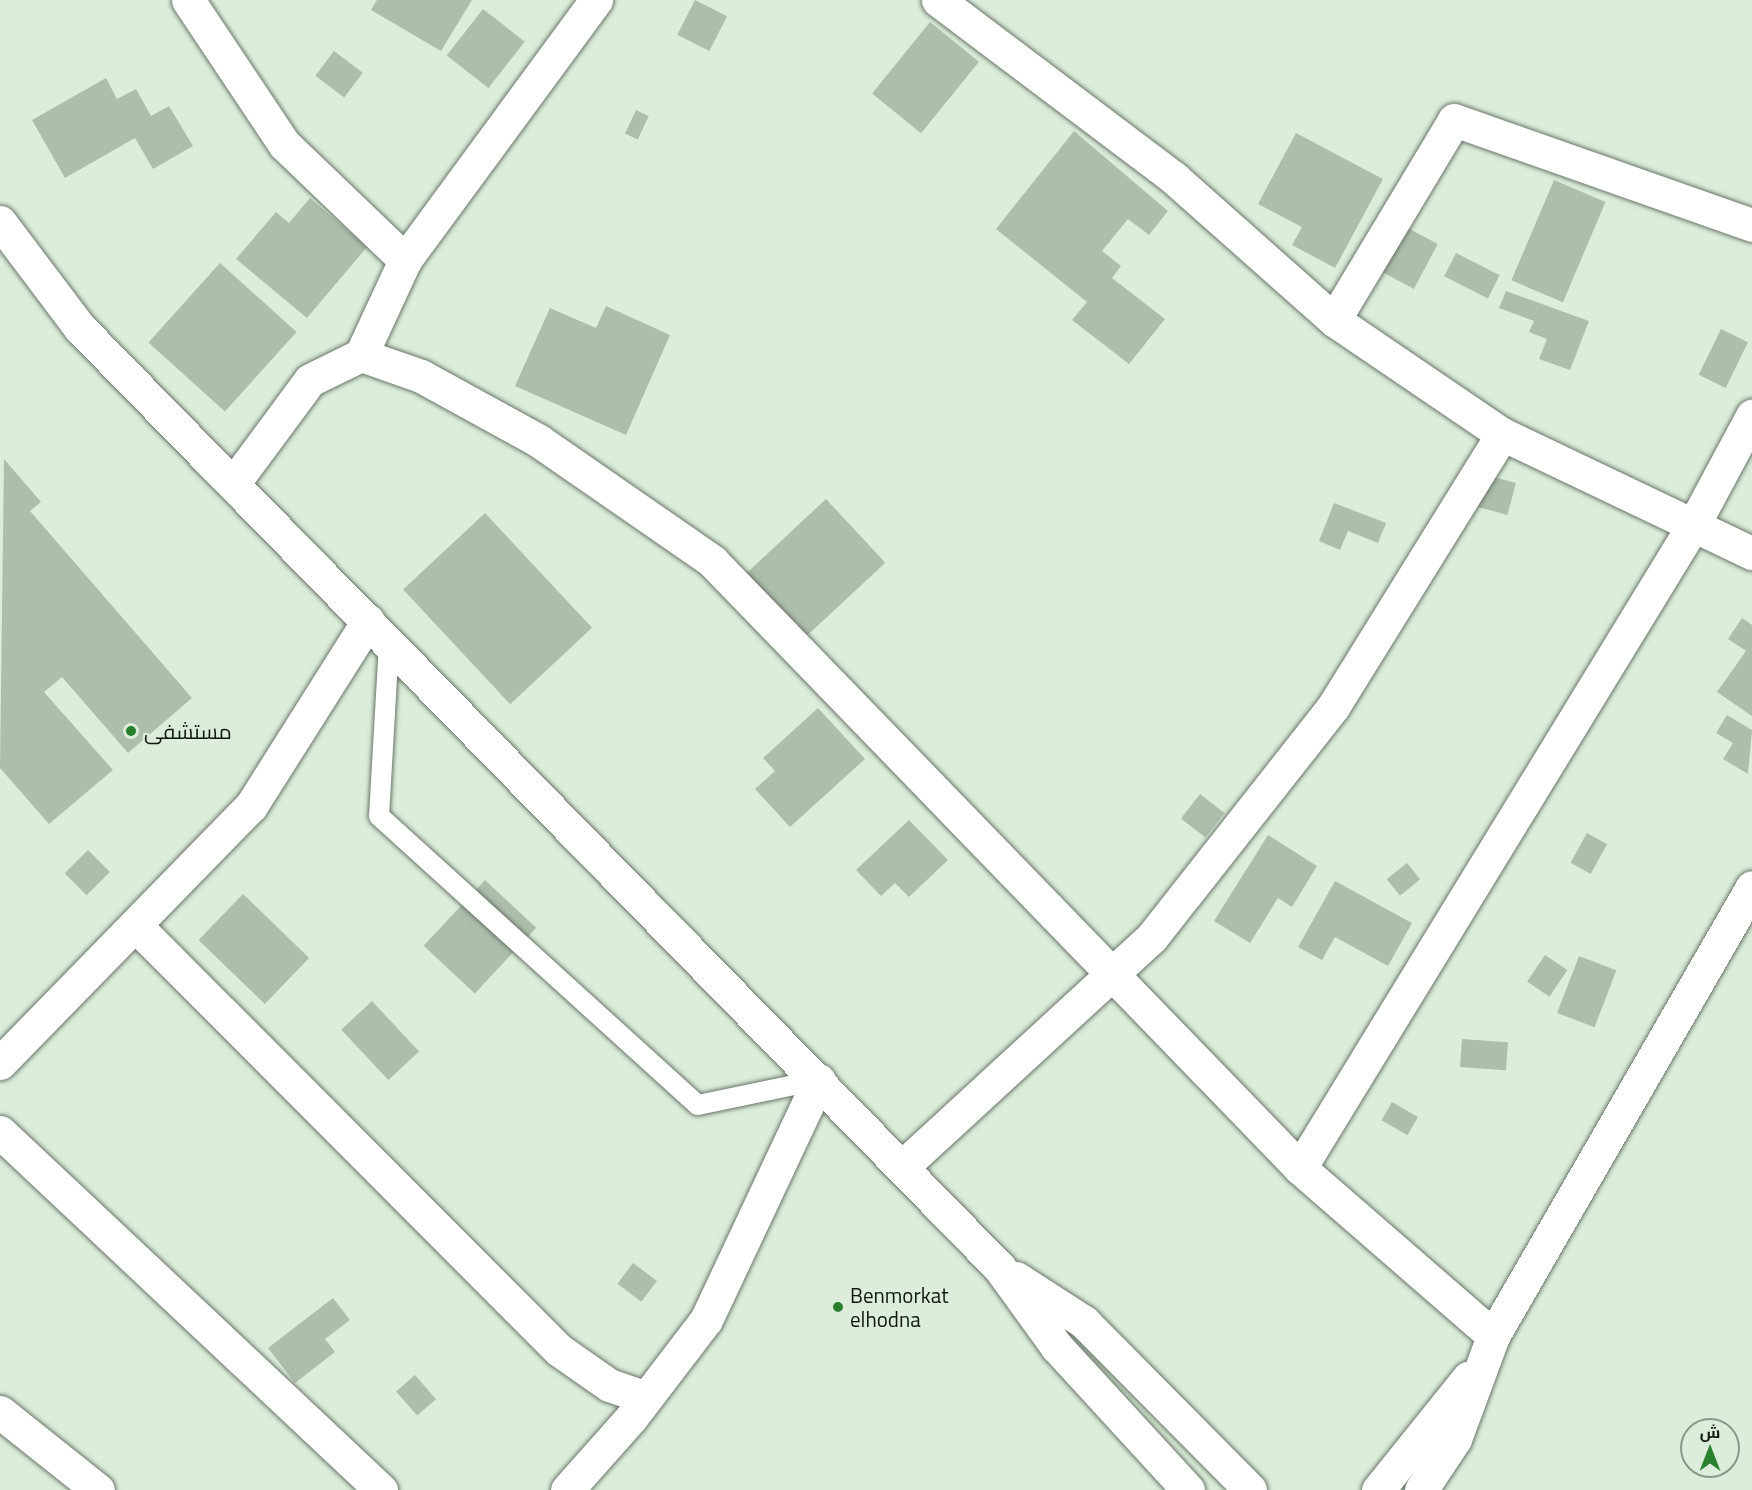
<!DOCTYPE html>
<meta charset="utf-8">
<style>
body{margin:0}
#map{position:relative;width:1752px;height:1490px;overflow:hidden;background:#dceddc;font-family:"Titillium Web",Cairo,sans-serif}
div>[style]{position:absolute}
.building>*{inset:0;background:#aebead;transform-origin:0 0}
.roads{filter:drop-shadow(0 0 2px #687667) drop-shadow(0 0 2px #687667)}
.lane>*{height:20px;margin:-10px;padding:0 10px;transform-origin:10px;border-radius:10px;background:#fff}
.street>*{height:33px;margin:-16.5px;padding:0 16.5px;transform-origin:16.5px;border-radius:16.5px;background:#fff}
.primary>*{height:33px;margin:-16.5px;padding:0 16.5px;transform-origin:16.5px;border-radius:16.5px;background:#fff}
.dots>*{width:16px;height:16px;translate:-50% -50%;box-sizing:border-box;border:3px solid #dceddc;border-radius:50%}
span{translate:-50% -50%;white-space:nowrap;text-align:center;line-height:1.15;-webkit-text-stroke:4.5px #dceddc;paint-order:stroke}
.poi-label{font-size:21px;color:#121711}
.left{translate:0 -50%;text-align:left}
.north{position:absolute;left:1680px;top:1418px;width:60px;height:60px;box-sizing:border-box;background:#dceddc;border:2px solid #8b978b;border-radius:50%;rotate:0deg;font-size:16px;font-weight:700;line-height:24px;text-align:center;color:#121711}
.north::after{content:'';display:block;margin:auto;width:21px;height:27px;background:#29802f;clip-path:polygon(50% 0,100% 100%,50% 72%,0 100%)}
</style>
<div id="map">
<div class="building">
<div style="clip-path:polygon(377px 0,472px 0,441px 51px,371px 10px)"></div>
<div style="left:695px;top:0;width:36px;height:39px;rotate:27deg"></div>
<div style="left:483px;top:9px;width:53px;height:59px;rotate:38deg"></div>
<div style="left:930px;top:22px;width:63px;height:92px;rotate:39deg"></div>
<div style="left:334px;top:51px;width:36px;height:31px;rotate:37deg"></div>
<div style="clip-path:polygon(106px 78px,117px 99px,136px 89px,151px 116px,169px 106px,193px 146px,153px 169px,135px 138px,65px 178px,32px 120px)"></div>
<div style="left:636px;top:110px;width:14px;height:26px;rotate:25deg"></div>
<div style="clip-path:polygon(1074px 131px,1168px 211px,1149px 235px,1128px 219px,1102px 251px,1121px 266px,1112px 278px,1165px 319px,1129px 364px,1072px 320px,1087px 302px,996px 229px)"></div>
<div style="clip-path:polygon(1296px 133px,1383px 179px,1335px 268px,1292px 245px,1302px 227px,1258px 204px)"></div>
<div style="left:1554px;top:180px;width:56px;height:109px;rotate:23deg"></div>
<div style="clip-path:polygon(310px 198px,367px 247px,307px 318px,236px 259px,276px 212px,289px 223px)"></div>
<div style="left:1406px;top:227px;width:36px;height:51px;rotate:28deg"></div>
<div style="left:1456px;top:253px;width:49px;height:26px;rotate:27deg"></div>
<div style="left:220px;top:263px;width:103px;height:107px;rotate:42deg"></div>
<div style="clip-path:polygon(1506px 291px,1589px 321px,1570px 370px,1539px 359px,1547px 339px,1529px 332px,1534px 321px,1499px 308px)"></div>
<div style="clip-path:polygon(606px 306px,670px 335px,626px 435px,515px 386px,550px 308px,596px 328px)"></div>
<div style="left:1721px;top:329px;width:30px;height:51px;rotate:26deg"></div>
<div style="clip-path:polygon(4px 459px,41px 502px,30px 511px,192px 698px,128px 753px,62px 677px,44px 692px,113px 770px,49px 824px,0 768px)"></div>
<div style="left:1486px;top:475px;width:31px;height:33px;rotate:15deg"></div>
<div style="left:826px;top:499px;width:87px;height:115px;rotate:47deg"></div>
<div style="clip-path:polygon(1334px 503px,1386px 523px,1378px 543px,1348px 531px,1340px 550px,1319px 541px)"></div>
<div style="left:485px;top:513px;width:157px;height:112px;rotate:47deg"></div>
<div style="clip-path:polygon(1742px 618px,1752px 625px,1752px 716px,1717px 692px,1746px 651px,1728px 639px)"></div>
<div style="clip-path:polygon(818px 708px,865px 759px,790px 827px,755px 789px,775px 771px,763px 758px)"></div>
<div style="clip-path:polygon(1727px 715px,1752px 730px,1748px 774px,1723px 759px,1733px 743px,1716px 733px)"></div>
<div style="left:1200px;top:794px;width:31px;height:31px;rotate:38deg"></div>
<div style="clip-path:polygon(909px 820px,948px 860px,909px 897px,895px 883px,881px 896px,856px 870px)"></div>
<div style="left:1587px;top:833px;width:23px;height:34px;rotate:29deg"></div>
<div style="clip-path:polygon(1268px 835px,1317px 866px,1292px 907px,1278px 898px,1250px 943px,1214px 921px)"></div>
<div style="left:88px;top:850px;width:31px;height:33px;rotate:45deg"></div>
<div style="left:1407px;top:863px;width:21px;height:26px;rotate:51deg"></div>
<div style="left:485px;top:880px;width:70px;height:90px;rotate:43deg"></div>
<div style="clip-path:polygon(1335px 881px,1412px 923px,1388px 966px,1335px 937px,1322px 960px,1298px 947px)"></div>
<div style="left:243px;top:894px;width:92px;height:64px;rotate:44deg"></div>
<div style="left:1545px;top:955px;width:27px;height:32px;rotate:34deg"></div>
<div style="left:1579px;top:956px;width:40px;height:61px;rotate:21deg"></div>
<div style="left:372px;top:1001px;width:69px;height:42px;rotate:47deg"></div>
<div style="left:1462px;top:1039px;width:46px;height:28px;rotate:4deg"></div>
<div style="left:1392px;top:1102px;width:30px;height:21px;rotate:30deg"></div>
<div style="left:633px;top:1263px;width:30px;height:26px;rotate:37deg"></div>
<div style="clip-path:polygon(333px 1298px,350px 1320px,325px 1339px,335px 1352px,295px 1383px,268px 1348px)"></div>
<div style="left:415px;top:1375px;width:32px;height:25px;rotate:49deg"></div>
</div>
<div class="roads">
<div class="lane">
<div style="left:389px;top:643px;width:173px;rotate:93.3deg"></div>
<div style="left:379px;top:816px;width:430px;rotate:42.2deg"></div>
<div style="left:698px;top:1105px;width:124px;rotate:-11.7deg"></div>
</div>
<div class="street">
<div style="left:188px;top:0;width:173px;rotate:56.3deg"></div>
<div style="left:284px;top:144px;width:168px;rotate:43.8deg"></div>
<div style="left:938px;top:0;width:296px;rotate:37deg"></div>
<div style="left:1174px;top:178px;width:214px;rotate:41.6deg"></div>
<div style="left:1334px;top:320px;width:203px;rotate:34.2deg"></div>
<div style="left:1502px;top:434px;width:277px;rotate:25.5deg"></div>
<div style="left:1334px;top:320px;width:233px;rotate:-59deg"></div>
<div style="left:1454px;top:120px;width:316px;rotate:19.4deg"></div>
<div style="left:361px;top:355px;width:105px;rotate:-65.1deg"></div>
<div style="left:405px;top:260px;width:323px;rotate:-53.7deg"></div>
<div style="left:233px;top:484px;width:129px;rotate:-53.5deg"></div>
<div style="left:310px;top:380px;width:57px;rotate:-26.1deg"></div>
<div style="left:361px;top:355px;width:64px;rotate:19.3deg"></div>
<div style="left:421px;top:376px;width:135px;rotate:28.8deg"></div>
<div style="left:539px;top:441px;width:211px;rotate:34.7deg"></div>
<div style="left:712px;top:561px;width:845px;rotate:45.91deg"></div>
<div style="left:1300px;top:1168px;width:256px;rotate:41deg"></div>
<div style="left:135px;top:925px;width:600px;rotate:45.07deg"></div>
<div style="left:559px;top:1350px;width:61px;rotate:35deg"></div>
<div style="left:609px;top:1385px;width:39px;rotate:19deg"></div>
<div style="left:0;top:1063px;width:359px;rotate:-45.7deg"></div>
<div style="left:251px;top:806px;width:219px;rotate:-57.7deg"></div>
<div style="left:0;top:1132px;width:523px;rotate:43.22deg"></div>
<div style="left:902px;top:1167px;width:340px;rotate:-42.6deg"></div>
<div style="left:1152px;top:937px;width:293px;rotate:-51.8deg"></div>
<div style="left:1333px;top:707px;width:321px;rotate:-58.2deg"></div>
<div style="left:1300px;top:1168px;width:755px;rotate:-58.54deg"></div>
<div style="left:1694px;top:524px;width:123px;rotate:-61.8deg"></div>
<div style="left:0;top:1412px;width:125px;rotate:38.5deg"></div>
<div style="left:567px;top:1490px;width:96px;rotate:-48.4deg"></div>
<div style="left:631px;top:1418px;width:123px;rotate:-52.6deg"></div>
<div style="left:706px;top:1320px;width:265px;rotate:-64.8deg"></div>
<div style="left:1378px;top:1490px;width:144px;rotate:-51.2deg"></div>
<div style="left:1421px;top:1490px;width:61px;rotate:-56.3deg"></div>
<div style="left:1455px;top:1439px;width:110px;rotate:-69.7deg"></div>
<div style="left:1493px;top:1336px;width:518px;rotate:-60.02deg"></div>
</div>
<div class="primary">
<div style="left:0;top:222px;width:133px;rotate:53deg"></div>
<div style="left:80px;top:328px;width:1314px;rotate:45.62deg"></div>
<div style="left:999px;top:1267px;width:99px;rotate:54.1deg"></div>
<div style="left:1057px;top:1347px;width:194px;rotate:47.5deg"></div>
<div style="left:1016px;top:1278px;width:81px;rotate:32.9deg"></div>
<div style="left:1084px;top:1322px;width:236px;rotate:45.3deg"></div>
</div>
</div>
<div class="dots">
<div style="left:131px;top:731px;background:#29802f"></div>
<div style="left:838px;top:1307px;background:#29802f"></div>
</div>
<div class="poi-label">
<span class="left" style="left:144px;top:731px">مستشفى</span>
<span class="left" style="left:850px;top:1307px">Benmorkat<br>elhodna</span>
</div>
<div class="north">ش</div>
</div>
